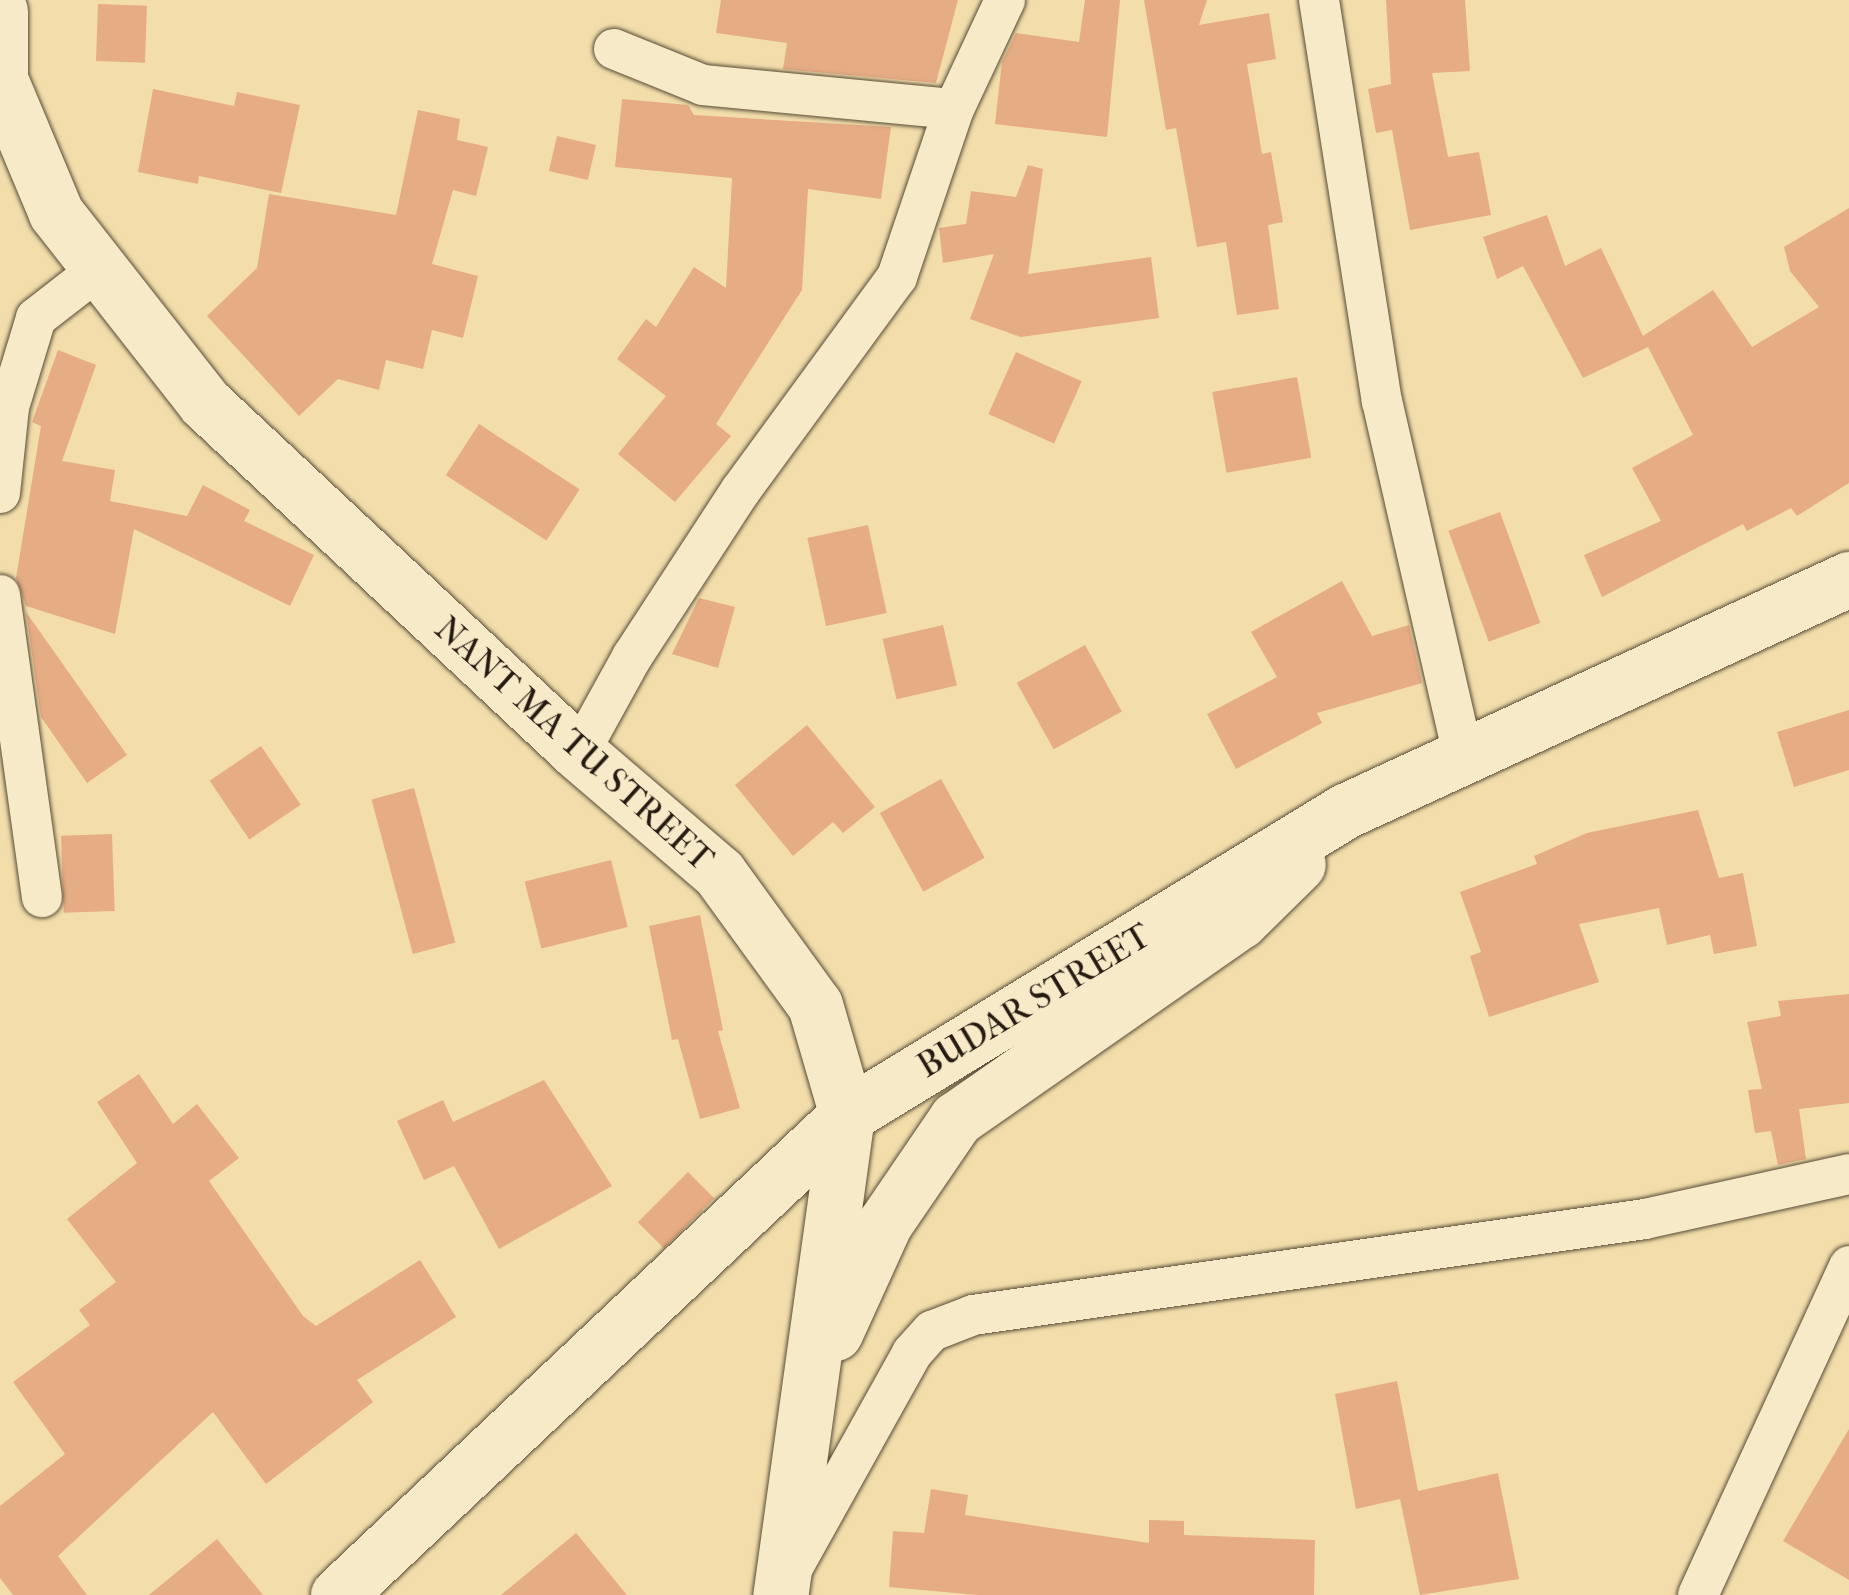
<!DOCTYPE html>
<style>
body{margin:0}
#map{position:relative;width:1849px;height:1595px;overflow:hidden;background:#f3deab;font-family:"IM FELL French Canon",serif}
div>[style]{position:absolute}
.building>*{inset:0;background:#e6ac84;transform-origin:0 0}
.roads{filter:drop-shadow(0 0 2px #584c38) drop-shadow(0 0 2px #584c38)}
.street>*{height:40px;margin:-20px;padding:0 20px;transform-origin:20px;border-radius:20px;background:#f7eac8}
.secondary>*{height:55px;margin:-27.5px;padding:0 27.5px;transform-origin:27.5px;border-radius:27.5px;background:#f7eac8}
span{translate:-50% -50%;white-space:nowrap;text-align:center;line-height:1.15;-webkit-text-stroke:9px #f7eac8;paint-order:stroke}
.street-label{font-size:35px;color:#251b11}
</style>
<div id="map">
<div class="building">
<div style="clip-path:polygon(721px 0,958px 0,936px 83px,783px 69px,787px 43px,716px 33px)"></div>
<div style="clip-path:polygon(1085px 0,1120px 0,1107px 137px,995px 124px,1002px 62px,1016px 33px,1079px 42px)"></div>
<div style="clip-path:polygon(1144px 0,1207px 0,1199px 25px,1269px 13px,1276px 59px,1247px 64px,1262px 154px,1271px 152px,1283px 222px,1268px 225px,1279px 309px,1237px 315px,1226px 242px,1197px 247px,1176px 128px,1166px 130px)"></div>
<div style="clip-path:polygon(1386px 0,1465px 0,1470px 71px,1432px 73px,1448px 157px,1479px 152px,1491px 215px,1410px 230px,1392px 130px,1376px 133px,1368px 89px,1391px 84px)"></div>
<div style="left:98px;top:4px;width:49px;height:57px;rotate:2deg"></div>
<div style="clip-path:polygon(153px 89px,234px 106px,237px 92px,300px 105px,281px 193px,199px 176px,198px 184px,138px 172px)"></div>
<div style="clip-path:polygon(622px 99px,688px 105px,694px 115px,891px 127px,881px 199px,808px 189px,802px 290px,716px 424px,731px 436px,675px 502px,618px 454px,666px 396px,617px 359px,646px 319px,656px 327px,694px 267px,726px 288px,732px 178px,615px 167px)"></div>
<div style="clip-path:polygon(418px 110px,460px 119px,457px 140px,488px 147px,476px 196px,453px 190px,432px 264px,478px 276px,463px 338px,432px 330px,423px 369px,386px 360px,379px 390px,338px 379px,299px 416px,207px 316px,257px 268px,269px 194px,396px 215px)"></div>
<div style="left:557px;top:136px;width:40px;height:36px;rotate:13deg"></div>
<div style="clip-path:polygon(1028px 165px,1043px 169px,1028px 274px,1151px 257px,1159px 318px,1021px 337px,970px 319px,994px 254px,943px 263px,939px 228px,966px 224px,971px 191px,1016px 197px)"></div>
<div style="clip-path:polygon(1849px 208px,1849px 483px,1797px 516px,1791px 508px,1747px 531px,1743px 524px,1602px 597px,1584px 555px,1661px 521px,1632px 468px,1693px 435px,1648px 347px,1583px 378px,1523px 266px,1497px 279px,1483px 237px,1547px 215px,1565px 266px,1601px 248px,1643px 336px,1713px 290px,1752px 347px,1819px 307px,1790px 271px,1784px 247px)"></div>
<div style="clip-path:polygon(58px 350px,96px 365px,62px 461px,115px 470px,110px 501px,187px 516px,203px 485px,250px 510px,244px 521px,314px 555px,290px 606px,134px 529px,115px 634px,26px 606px,16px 578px,41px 426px,32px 422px)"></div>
<div style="left:1016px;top:352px;width:72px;height:68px;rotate:24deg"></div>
<div style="left:1297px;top:377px;width:82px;height:86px;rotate:80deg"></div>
<div style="left:479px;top:424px;width:120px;height:61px;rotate:33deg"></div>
<div style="left:1500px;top:512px;width:118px;height:55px;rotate:70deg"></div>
<div style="left:868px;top:525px;width:90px;height:62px;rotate:78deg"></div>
<div style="clip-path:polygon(1342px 581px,1372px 636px,1409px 625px,1422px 683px,1317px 713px,1322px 723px,1236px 769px,1207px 714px,1277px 677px,1251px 632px)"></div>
<div style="clip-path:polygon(699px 598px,735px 607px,718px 668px,672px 654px)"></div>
<div style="clip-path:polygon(26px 612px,127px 755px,87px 783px,41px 717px)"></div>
<div style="left:943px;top:625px;width:62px;height:62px;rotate:77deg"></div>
<div style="left:1085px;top:645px;width:76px;height:78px;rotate:61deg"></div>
<div style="clip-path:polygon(1849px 710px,1849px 770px,1794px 787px,1777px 732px)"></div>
<div style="clip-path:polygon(807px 725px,875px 807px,843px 833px,833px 822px,793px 856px,735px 785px)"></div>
<div style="left:261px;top:746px;width:71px;height:62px;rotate:56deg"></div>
<div style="left:941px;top:779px;width:90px;height:70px;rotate:61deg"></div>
<div style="left:414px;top:788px;width:160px;height:44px;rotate:75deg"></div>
<div style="clip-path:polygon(1698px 810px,1719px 878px,1743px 873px,1757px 946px,1714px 954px,1710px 935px,1667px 945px,1659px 908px,1579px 924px,1599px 982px,1489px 1017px,1470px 956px,1481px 952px,1460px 892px,1537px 864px,1534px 856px,1587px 833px)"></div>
<div style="left:112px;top:834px;width:77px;height:51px;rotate:88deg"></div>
<div style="left:611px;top:860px;width:69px;height:89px;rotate:76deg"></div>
<div style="clip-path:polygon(700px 915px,723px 1030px,718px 1031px,740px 1108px,700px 1119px,678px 1039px,672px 1040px,649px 926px)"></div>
<div style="clip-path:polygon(1849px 994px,1849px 1103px,1799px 1109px,1806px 1159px,1778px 1165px,1771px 1131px,1755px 1133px,1748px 1090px,1762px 1089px,1747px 1022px,1781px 1016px,1778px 1001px)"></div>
<div style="clip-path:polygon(139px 1074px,173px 1124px,197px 1104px,239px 1158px,209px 1181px,303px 1316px,316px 1326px,420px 1260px,456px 1317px,357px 1380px,373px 1402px,266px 1484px,213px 1412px,58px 1556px,87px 1595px,13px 1595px,0 1578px,0 1506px,65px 1454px,13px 1382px,90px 1325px,79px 1310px,116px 1282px,67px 1219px,137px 1163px,97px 1102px)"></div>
<div style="clip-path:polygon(544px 1080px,612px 1186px,499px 1249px,454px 1166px,424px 1180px,397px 1121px,443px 1100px,453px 1122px)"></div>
<div style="left:688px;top:1172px;width:37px;height:71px;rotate:45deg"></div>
<div style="clip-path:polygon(1397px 1381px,1418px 1491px,1498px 1473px,1519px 1579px,1420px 1595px,1400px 1499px,1356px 1509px,1335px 1394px)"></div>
<div style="clip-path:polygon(1849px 1429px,1849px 1580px,1783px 1541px)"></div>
<div style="clip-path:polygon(931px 1489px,968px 1495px,965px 1515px,1149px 1543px,1149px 1520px,1184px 1521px,1184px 1535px,1315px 1540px,1314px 1595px,978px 1595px,889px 1587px,893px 1531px,924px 1533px)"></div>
<div style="clip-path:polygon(576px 1533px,627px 1595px,501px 1595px)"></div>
<div style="clip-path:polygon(217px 1539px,263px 1595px,149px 1595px)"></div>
</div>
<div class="roads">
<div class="street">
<div style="left:1319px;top:0;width:406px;rotate:81.1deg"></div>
<div style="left:1382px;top:401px;width:363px;rotate:77.1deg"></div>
<div style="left:614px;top:49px;width:96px;rotate:22deg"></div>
<div style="left:703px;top:85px;width:252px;rotate:5.5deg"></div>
<div style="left:0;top:493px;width:86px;rotate:-84deg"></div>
<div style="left:9px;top:407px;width:93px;rotate:-73.1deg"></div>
<div style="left:36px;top:318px;width:80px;rotate:-37.9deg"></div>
<div style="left:0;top:595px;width:305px;rotate:82.1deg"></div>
<div style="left:579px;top:753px;width:110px;rotate:-61.1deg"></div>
<div style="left:632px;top:657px;width:199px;rotate:-56.9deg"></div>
<div style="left:741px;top:490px;width:264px;rotate:-53.8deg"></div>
<div style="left:897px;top:277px;width:177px;rotate:-71.3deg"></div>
<div style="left:954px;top:109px;width:120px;rotate:-64.9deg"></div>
<div style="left:793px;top:1567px;width:245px;rotate:-60.9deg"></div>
<div style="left:912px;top:1353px;width:30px;rotate:-48deg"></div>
<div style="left:932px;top:1331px;width:44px;rotate:-21.3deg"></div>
<div style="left:973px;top:1315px;width:679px;rotate:-8.13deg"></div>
<div style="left:1645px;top:1219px;width:209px;rotate:-12.4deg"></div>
<div style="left:1698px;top:1595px;width:362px;rotate:-65.3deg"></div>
</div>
<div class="secondary">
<div style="left:0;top:11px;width:68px;rotate:90deg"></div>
<div style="left:0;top:79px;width:145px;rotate:67.3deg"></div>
<div style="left:56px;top:213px;width:241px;rotate:51.9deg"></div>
<div style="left:205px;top:403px;width:512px;rotate:43.1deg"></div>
<div style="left:579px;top:753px;width:184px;rotate:40.6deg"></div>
<div style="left:719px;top:873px;width:163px;rotate:54deg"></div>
<div style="left:815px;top:1005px;width:115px;rotate:73.8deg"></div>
<div style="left:847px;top:1115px;width:485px;rotate:97.9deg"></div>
<div style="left:835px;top:1333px;width:121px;rotate:-65.6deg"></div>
<div style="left:885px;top:1223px;width:126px;rotate:-55.7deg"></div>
<div style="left:956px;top:1119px;width:346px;rotate:-34.9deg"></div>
<div style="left:1240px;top:921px;width:81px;rotate:-44.5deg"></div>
<div style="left:338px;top:1595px;width:700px;rotate:-43.32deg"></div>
<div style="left:847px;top:1115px;width:583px;rotate:-31.4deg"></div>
<div style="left:1345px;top:811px;width:555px;rotate:-24.72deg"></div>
</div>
</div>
<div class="street-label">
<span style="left:574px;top:744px;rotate:42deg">NANT MA TU STREET</span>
<span style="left:1034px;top:1001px;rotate:-31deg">BUDAR STREET</span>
</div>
</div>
